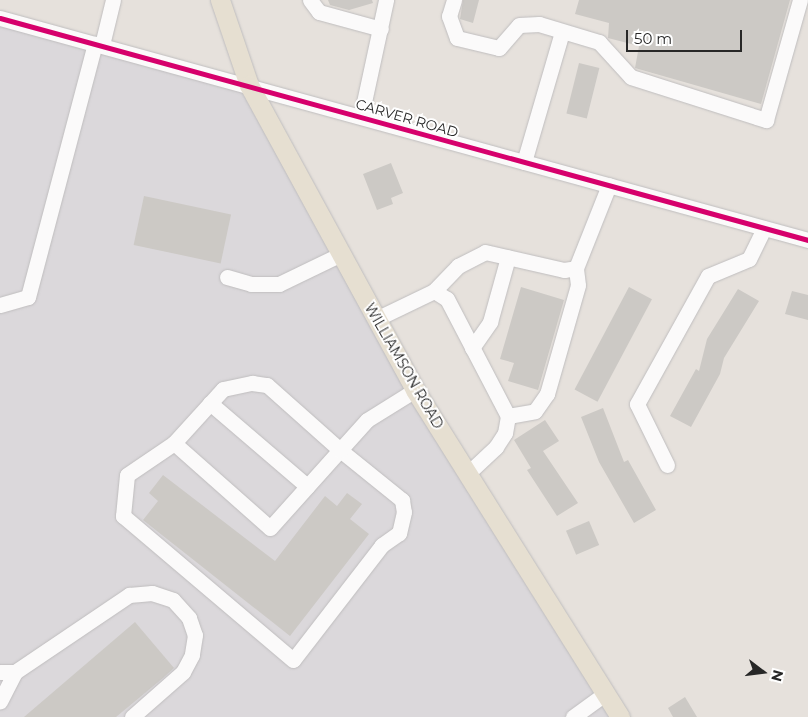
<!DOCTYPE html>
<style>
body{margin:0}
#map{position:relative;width:808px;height:717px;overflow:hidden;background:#e6e1dc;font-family:Montserrat,sans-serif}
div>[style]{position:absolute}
.industrial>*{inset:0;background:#dbd8db}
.building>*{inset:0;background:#ccc9c5;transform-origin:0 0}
.roads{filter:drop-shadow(0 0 1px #bfbdbe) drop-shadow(0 0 1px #bfbdbe)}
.minor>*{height:15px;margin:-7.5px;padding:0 7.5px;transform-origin:7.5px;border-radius:7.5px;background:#fbfafa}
.major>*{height:19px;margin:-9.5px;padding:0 9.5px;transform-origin:9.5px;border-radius:9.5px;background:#e6dfd1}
.cycleway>*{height:5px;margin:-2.5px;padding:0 2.5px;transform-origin:2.5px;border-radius:2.5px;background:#d6006c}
span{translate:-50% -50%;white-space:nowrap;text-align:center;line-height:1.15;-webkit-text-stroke:4px #fff;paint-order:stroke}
.street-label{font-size:14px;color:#272727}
.north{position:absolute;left:738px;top:647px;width:50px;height:50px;-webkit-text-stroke:4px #fff;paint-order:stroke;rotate:105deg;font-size:14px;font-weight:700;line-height:20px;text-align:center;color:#272727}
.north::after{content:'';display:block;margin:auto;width:18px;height:22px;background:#272727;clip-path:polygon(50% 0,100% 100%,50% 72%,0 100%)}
.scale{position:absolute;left:626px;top:30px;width:116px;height:22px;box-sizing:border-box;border:2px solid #272727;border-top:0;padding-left:6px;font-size:15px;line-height:18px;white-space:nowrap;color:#272727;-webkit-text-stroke:4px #fff;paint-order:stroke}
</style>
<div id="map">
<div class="industrial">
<div style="clip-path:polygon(0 19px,245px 84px,615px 717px,0 717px)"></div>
</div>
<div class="building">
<div style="clip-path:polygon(328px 0,372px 0,373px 3px,349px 10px,330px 5px)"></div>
<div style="clip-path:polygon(463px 0,479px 0,473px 23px,460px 19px)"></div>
<div style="clip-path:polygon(579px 0,790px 0,761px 104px,635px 68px,639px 46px,608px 38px,609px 23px,575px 14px)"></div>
<div style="left:579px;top:63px;width:21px;height:52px;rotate:14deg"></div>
<div style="clip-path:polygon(391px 163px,403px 193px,391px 198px,393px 204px,377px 210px,363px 174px)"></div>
<div style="left:144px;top:196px;width:89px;height:50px;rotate:12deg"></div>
<div style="clip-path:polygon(521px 287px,564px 300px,538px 390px,508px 381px,514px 363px,500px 359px)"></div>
<div style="left:629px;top:287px;width:26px;height:116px;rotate:28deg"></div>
<div style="clip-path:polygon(738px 289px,759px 301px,724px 358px,720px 374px,691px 427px,670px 416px,696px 369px,699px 371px,707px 339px)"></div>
<div style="clip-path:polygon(792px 291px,808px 295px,808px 320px,785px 314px)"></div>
<div style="clip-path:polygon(603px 408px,624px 462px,628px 460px,656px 510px,634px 523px,599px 462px,581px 417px)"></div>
<div style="clip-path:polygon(545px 420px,559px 441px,543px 451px,578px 503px,557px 516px,527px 470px,531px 468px,514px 440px)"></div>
<div style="clip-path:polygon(163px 475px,275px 561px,325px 496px,337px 506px,347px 493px,362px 504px,350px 519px,369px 534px,290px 636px,143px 520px,158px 501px,149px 493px)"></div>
<div style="left:589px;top:521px;width:26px;height:25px;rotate:67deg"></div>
<div style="clip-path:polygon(135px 622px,174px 668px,163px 678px,116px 717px,24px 717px)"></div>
<div style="clip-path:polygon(685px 697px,697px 717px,673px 717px,668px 708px)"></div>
</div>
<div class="roads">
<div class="minor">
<div style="left:310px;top:0;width:15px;rotate:53deg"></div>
<div style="left:319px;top:12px;width:64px;rotate:15.3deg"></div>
<div style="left:454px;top:0;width:17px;rotate:107deg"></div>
<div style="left:449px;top:16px;width:23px;rotate:70deg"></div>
<div style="left:457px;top:38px;width:43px;rotate:13.4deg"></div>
<div style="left:499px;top:48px;width:30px;rotate:-49deg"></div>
<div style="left:519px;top:25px;width:20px;rotate:-3deg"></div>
<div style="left:539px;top:24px;width:63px;rotate:16.7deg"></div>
<div style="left:599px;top:42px;width:47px;rotate:47.6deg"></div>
<div style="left:631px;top:77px;width:142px;rotate:17.7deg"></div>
<div style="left:766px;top:120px;width:125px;rotate:-74.2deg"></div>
<div style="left:0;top:18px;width:838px;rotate:15.36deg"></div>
<div style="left:102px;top:45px;width:46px;rotate:-76.3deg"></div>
<div style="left:361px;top:116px;width:119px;rotate:-77.8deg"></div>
<div style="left:524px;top:162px;width:135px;rotate:-73.7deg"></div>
<div style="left:227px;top:277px;width:25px;rotate:16deg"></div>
<div style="left:251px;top:284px;width:28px"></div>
<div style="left:279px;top:284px;width:69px;rotate:-25.8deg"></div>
<div style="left:434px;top:291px;width:35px;rotate:-46deg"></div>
<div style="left:458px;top:266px;width:30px;rotate:-27deg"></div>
<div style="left:485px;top:252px;width:81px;rotate:12.8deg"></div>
<div style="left:564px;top:270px;width:12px;rotate:-9deg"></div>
<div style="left:576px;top:268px;width:89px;rotate:-68.3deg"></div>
<div style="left:0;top:305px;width:29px;rotate:-16deg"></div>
<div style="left:28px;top:297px;width:262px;rotate:-75.2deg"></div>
<div style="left:376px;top:319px;width:64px;rotate:-25.8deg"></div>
<div style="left:434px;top:291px;width:15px;rotate:32deg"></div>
<div style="left:447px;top:299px;width:132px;rotate:62.5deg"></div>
<div style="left:508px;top:416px;width:17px;rotate:100deg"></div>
<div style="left:505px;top:433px;width:17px;rotate:123deg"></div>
<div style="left:496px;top:447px;width:38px;rotate:137deg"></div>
<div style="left:472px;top:348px;width:32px;rotate:-55deg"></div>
<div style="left:490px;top:322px;width:67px;rotate:-74.5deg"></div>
<div style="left:210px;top:403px;width:128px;rotate:40.6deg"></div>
<div style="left:508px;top:416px;width:27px;rotate:-10deg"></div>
<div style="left:535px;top:411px;width:21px;rotate:-55deg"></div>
<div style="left:547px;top:394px;width:113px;rotate:-74.1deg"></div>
<div style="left:578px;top:285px;width:17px;rotate:-97deg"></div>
<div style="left:174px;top:443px;width:128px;rotate:41.5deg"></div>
<div style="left:270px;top:528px;width:105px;rotate:-48.1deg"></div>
<div style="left:340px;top:450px;width:80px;rotate:38.9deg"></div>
<div style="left:402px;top:500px;width:12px;rotate:81deg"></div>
<div style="left:404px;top:512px;width:22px;rotate:103deg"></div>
<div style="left:399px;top:533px;width:21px;rotate:145deg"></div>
<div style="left:382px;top:545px;width:145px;rotate:127.7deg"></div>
<div style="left:293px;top:660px;width:223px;rotate:-139.7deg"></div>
<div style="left:123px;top:516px;width:41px;rotate:-84.4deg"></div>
<div style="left:127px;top:475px;width:57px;rotate:-34.2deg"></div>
<div style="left:174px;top:443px;width:73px;rotate:-47.8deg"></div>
<div style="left:223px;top:389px;width:30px;rotate:-12deg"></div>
<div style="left:252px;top:383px;width:15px;rotate:8deg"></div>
<div style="left:267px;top:385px;width:98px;rotate:41.7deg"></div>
<div style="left:340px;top:450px;width:40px;rotate:-48deg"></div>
<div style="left:367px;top:420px;width:57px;rotate:-32deg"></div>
<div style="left:667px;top:465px;width:68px;rotate:-116.2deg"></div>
<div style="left:637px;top:404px;width:146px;rotate:-61deg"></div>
<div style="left:708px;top:276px;width:44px;rotate:-22.5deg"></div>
<div style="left:749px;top:259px;width:34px;rotate:-64deg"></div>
<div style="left:0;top:672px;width:15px"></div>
<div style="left:15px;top:672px;width:33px;rotate:117deg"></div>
<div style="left:15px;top:672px;width:138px;rotate:-34deg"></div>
<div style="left:129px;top:595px;width:23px;rotate:-5deg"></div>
<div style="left:152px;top:593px;width:22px;rotate:18deg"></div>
<div style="left:173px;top:600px;width:24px;rotate:48deg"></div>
<div style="left:189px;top:618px;width:18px;rotate:71deg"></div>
<div style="left:195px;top:635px;width:20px;rotate:99deg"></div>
<div style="left:192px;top:655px;width:19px;rotate:118deg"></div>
<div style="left:183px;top:672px;width:68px;rotate:138.6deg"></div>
<div style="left:573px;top:717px;width:39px;rotate:-36deg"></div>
</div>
<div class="major">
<div style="left:220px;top:0;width:90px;rotate:71.2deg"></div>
<div style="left:249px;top:85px;width:347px;rotate:61.4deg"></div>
<div style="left:415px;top:390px;width:386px;rotate:57.9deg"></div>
</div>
</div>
<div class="cycleway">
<div style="left:0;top:18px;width:838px;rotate:15.36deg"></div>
</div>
<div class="street-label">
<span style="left:407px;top:118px;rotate:16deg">CARVER ROAD</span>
<span style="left:404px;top:366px;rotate:60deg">WILLIAMSON ROAD</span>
</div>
<div class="north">N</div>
<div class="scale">50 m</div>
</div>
